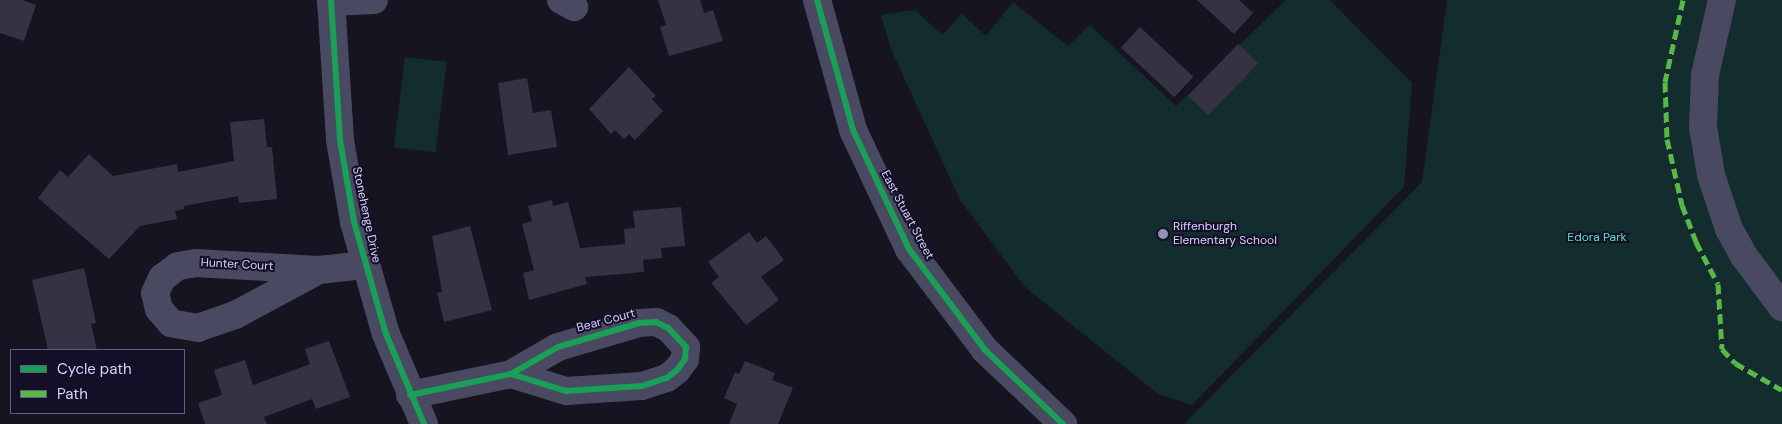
<!DOCTYPE html>
<style>
body{margin:0}
#map{position:relative;width:1782px;height:424px;overflow:hidden;background:#161421;font-family:"DM Sans",sans-serif}
div>[style]{position:absolute}
.green>*{inset:0;background:#132c2d;transform-origin:0 0}
.building>*{inset:0;background:#343243;transform-origin:0 0}
.minor>*{height:28px;margin:-14px;padding:0 14px;transform-origin:14px;border-radius:14px;background:#4a4962}
.quiet>*{height:5px;margin-top:-2.5px;transform-origin:0;background:repeating-linear-gradient(90deg,#58b947 0 10px,transparent 0 15px)}
.cycleway>*{height:6px;margin:-3px;padding:0 3px;transform-origin:3px;border-radius:3px;background:#1a9f57}
.dots>*{width:14px;height:14px;translate:-50% -50%;box-sizing:border-box;border:2px solid #130f26;border-radius:50%}
span{translate:-50% -50%;white-space:nowrap;text-align:center;line-height:1.15;-webkit-text-stroke:4px #130f26;paint-order:stroke}
.street-label{font-size:12px;color:#d9d4ff}
.poi-label{font-size:12px;color:#d9d4ff}
.left{translate:0 -50%;text-align:left}
.park-label{font-size:12px;color:#5fe0c0}
.legend{position:absolute;left:10px;top:349px;width:175px;height:65px;box-sizing:border-box;background:#130f26;border:1px solid #625e7d;margin:0;padding:6px 9px;list-style:none;font-size:15px;color:#d9d4ff}
.legend li{display:flex;align-items:center;gap:10px;height:25px}
.legend b{width:25px;border:1px solid #625e7d}
</style>
<div id="map">
<div class="green">
<div style="clip-path:polygon(1286px 0,1330px 0,1412px 83px,1404px 187px,1192px 405px,1158px 394px,1025px 287px,960px 200px,891px 49px,881px 15px,915px 10px,942px 35px,962px 14px,986px 36px,1013px 2px,1068px 46px,1090px 25px,1176px 106px)"></div>
<div style="clip-path:polygon(1447px 0,1782px 0,1782px 424px,1184px 424px,1422px 182px)"></div>
<div style="left:405px;top:57px;width:42px;height:91px;rotate:7deg"></div>
</div>
<div class="building">
<div style="clip-path:polygon(0 0,22px 0,36px 5px,24px 41px,0 33px)"></div>
<div style="clip-path:polygon(658px 0,700px 0,704px 13px,713px 10px,723px 41px,669px 56px,660px 27px,666px 25px)"></div>
<div style="clip-path:polygon(1197px 0,1239px 0,1253px 13px,1234px 34px)"></div>
<div style="left:1140px;top:27px;width:73px;height:28px;rotate:43deg"></div>
<div style="left:1238px;top:44px;width:28px;height:72px;rotate:44deg"></div>
<div style="clip-path:polygon(629px 67px,656px 96px,652px 99px,663px 111px,635px 140px,629px 134px,624px 139px,615px 130px,611px 134px,589px 109px)"></div>
<div style="clip-path:polygon(527px 78px,533px 113px,551px 110px,557px 147px,508px 155px,498px 83px)"></div>
<div style="clip-path:polygon(264px 119px,267px 147px,272px 147px,277px 199px,239px 203px,238px 196px,184px 206px,184px 209px,175px 211px,177px 219px,140px 226px,109px 259px,38px 198px,60px 170px,68px 177px,89px 154px,113px 176px,177px 164px,178px 172px,234px 161px,230px 122px)"></div>
<div style="clip-path:polygon(552px 200px,553px 206px,568px 202px,580px 248px,625px 244px,624px 229px,635px 228px,633px 211px,681px 207px,685px 246px,661px 248px,662px 258px,643px 260px,644px 272px,585px 277px,587px 284px,529px 300px,523px 273px,534px 270px,522px 224px,532px 221px,528px 206px)"></div>
<div style="clip-path:polygon(470px 226px,492px 310px,444px 322px,437px 293px,442px 292px,432px 236px)"></div>
<div style="clip-path:polygon(749px 232px,757px 243px,766px 236px,784px 260px,761px 277px,779px 300px,746px 325px,711px 283px,719px 277px,708px 262px)"></div>
<div style="clip-path:polygon(84px 268px,96px 323px,91px 324px,97px 350px,48px 350px,32px 280px)"></div>
<div style="clip-path:polygon(329px 341px,350px 397px,316px 409px,312px 399px,264px 417px,267px 424px,205px 424px,198px 403px,222px 395px,214px 370px,245px 360px,253px 385px,310px 364px,305px 349px)"></div>
<div style="clip-path:polygon(745px 361px,775px 373px,772px 380px,793px 388px,778px 424px,729px 424px,737px 404px,724px 398px,735px 372px,739px 374px)"></div>
</div>
<div class="minor">
<div style="left:331px;top:0;width:140px;rotate:86.3deg"></div>
<div style="left:340px;top:140px;width:83px;rotate:80.3deg"></div>
<div style="left:354px;top:222px;width:116px;rotate:74.1deg"></div>
<div style="left:386px;top:334px;width:98px;rotate:67.1deg"></div>
<div style="left:561px;top:0;width:15px;rotate:28deg"></div>
<div style="left:817px;top:0;width:135px;rotate:74.5deg"></div>
<div style="left:853px;top:130px;width:132px;rotate:64.8deg"></div>
<div style="left:909px;top:249px;width:126px;rotate:53deg"></div>
<div style="left:985px;top:350px;width:108px;rotate:43.5deg"></div>
<div style="left:1722px;top:0;width:77px;rotate:102.8deg"></div>
<div style="left:1705px;top:75px;width:52px;rotate:92.2deg"></div>
<div style="left:1703px;top:127px;width:49px;rotate:80.5deg"></div>
<div style="left:1711px;top:175px;width:57px;rotate:71.6deg"></div>
<div style="left:1729px;top:229px;width:31px;rotate:61deg"></div>
<div style="left:1744px;top:256px;width:64px;rotate:53.3deg"></div>
<div style="left:331px;top:2px;width:43px;rotate:-2.7deg"></div>
<div style="left:319px;top:270px;width:95px;rotate:151.8deg"></div>
<div style="left:235px;top:315px;width:39px;rotate:161deg"></div>
<div style="left:198px;top:328px;width:27px;rotate:-170deg"></div>
<div style="left:171px;top:323px;width:18px;rotate:-131deg"></div>
<div style="left:159px;top:309px;width:16px;rotate:-104deg"></div>
<div style="left:155px;top:293px;width:17px;rotate:-65deg"></div>
<div style="left:162px;top:278px;width:20px;rotate:-37deg"></div>
<div style="left:178px;top:266px;width:18px;rotate:-9deg"></div>
<div style="left:196px;top:263px;width:123px;rotate:3.3deg"></div>
<div style="left:319px;top:270px;width:45px;rotate:-6.3deg"></div>
<div style="left:410px;top:395px;width:103px;rotate:-11.7deg"></div>
<div style="left:511px;top:374px;width:58px;rotate:17.2deg"></div>
<div style="left:566px;top:391px;width:76px;rotate:-3.8deg"></div>
<div style="left:642px;top:386px;width:26px;rotate:-18deg"></div>
<div style="left:667px;top:378px;width:13px;rotate:-39deg"></div>
<div style="left:677px;top:370px;width:14px;rotate:-54deg"></div>
<div style="left:685px;top:359px;width:12px;rotate:-85deg"></div>
<div style="left:686px;top:347px;width:26px;rotate:-133deg"></div>
<div style="left:668px;top:328px;width:13px;rotate:-153deg"></div>
<div style="left:656px;top:322px;width:17px;rotate:177deg"></div>
<div style="left:639px;top:323px;width:84px;rotate:163.5deg"></div>
<div style="left:558px;top:347px;width:54px;rotate:150.1deg"></div>
</div>
<div class="quiet">
<div style="left:1683px;top:0;width:84px;rotate:102.4deg"></div>
<div style="left:1665px;top:82px;width:57px;rotate:88deg"></div>
<div style="left:1667px;top:139px;width:68px;rotate:77.2deg"></div>
<div style="left:1682px;top:205px;width:40px;rotate:69deg"></div>
<div style="left:1696px;top:242px;width:47px;rotate:62.4deg"></div>
<div style="left:1718px;top:284px;width:65px;rotate:86.5deg"></div>
<div style="left:1722px;top:349px;width:19px;rotate:47deg"></div>
<div style="left:1735px;top:363px;width:54px;rotate:29.9deg"></div>
</div>
<div class="cycleway">
<div style="left:331px;top:0;width:140px;rotate:86.3deg"></div>
<div style="left:340px;top:140px;width:83px;rotate:80.3deg"></div>
<div style="left:354px;top:222px;width:116px;rotate:74.1deg"></div>
<div style="left:386px;top:334px;width:98px;rotate:67.1deg"></div>
<div style="left:817px;top:0;width:135px;rotate:74.5deg"></div>
<div style="left:853px;top:130px;width:132px;rotate:64.8deg"></div>
<div style="left:909px;top:249px;width:126px;rotate:53deg"></div>
<div style="left:985px;top:350px;width:108px;rotate:43.5deg"></div>
<div style="left:410px;top:395px;width:103px;rotate:-11.7deg"></div>
<div style="left:511px;top:374px;width:58px;rotate:17.2deg"></div>
<div style="left:566px;top:391px;width:76px;rotate:-3.8deg"></div>
<div style="left:642px;top:386px;width:26px;rotate:-18deg"></div>
<div style="left:667px;top:378px;width:13px;rotate:-39deg"></div>
<div style="left:677px;top:370px;width:14px;rotate:-54deg"></div>
<div style="left:685px;top:359px;width:12px;rotate:-85deg"></div>
<div style="left:686px;top:347px;width:26px;rotate:-133deg"></div>
<div style="left:668px;top:328px;width:13px;rotate:-153deg"></div>
<div style="left:656px;top:322px;width:17px;rotate:177deg"></div>
<div style="left:639px;top:323px;width:84px;rotate:163.5deg"></div>
<div style="left:558px;top:347px;width:54px;rotate:150.1deg"></div>
</div>
<div class="dots">
<div style="left:1163px;top:234px;background:#9591b1"></div>
</div>
<div class="street-label">
<span style="left:366px;top:215px;rotate:78deg">Stonehenge Drive</span>
<span style="left:907px;top:215px;rotate:62deg">East Stuart Street</span>
<span style="left:237px;top:265px;rotate:3deg">Hunter Court</span>
<span style="left:606px;top:321px;rotate:-15deg">Bear Court</span>
</div>
<div class="poi-label">
<span class="left" style="left:1173px;top:234px">Riffenburgh<br>Elementary School</span>
</div>
<div class="park-label">
<span style="left:1597px;top:238px">Edora Park</span>
</div>
<ul class="legend">
<li><b style="height:6px;background:#1a9f57"></b>Cycle path</li>
<li><b style="height:6px;background:#58b947"></b>Path</li>
</ul>
</div>
